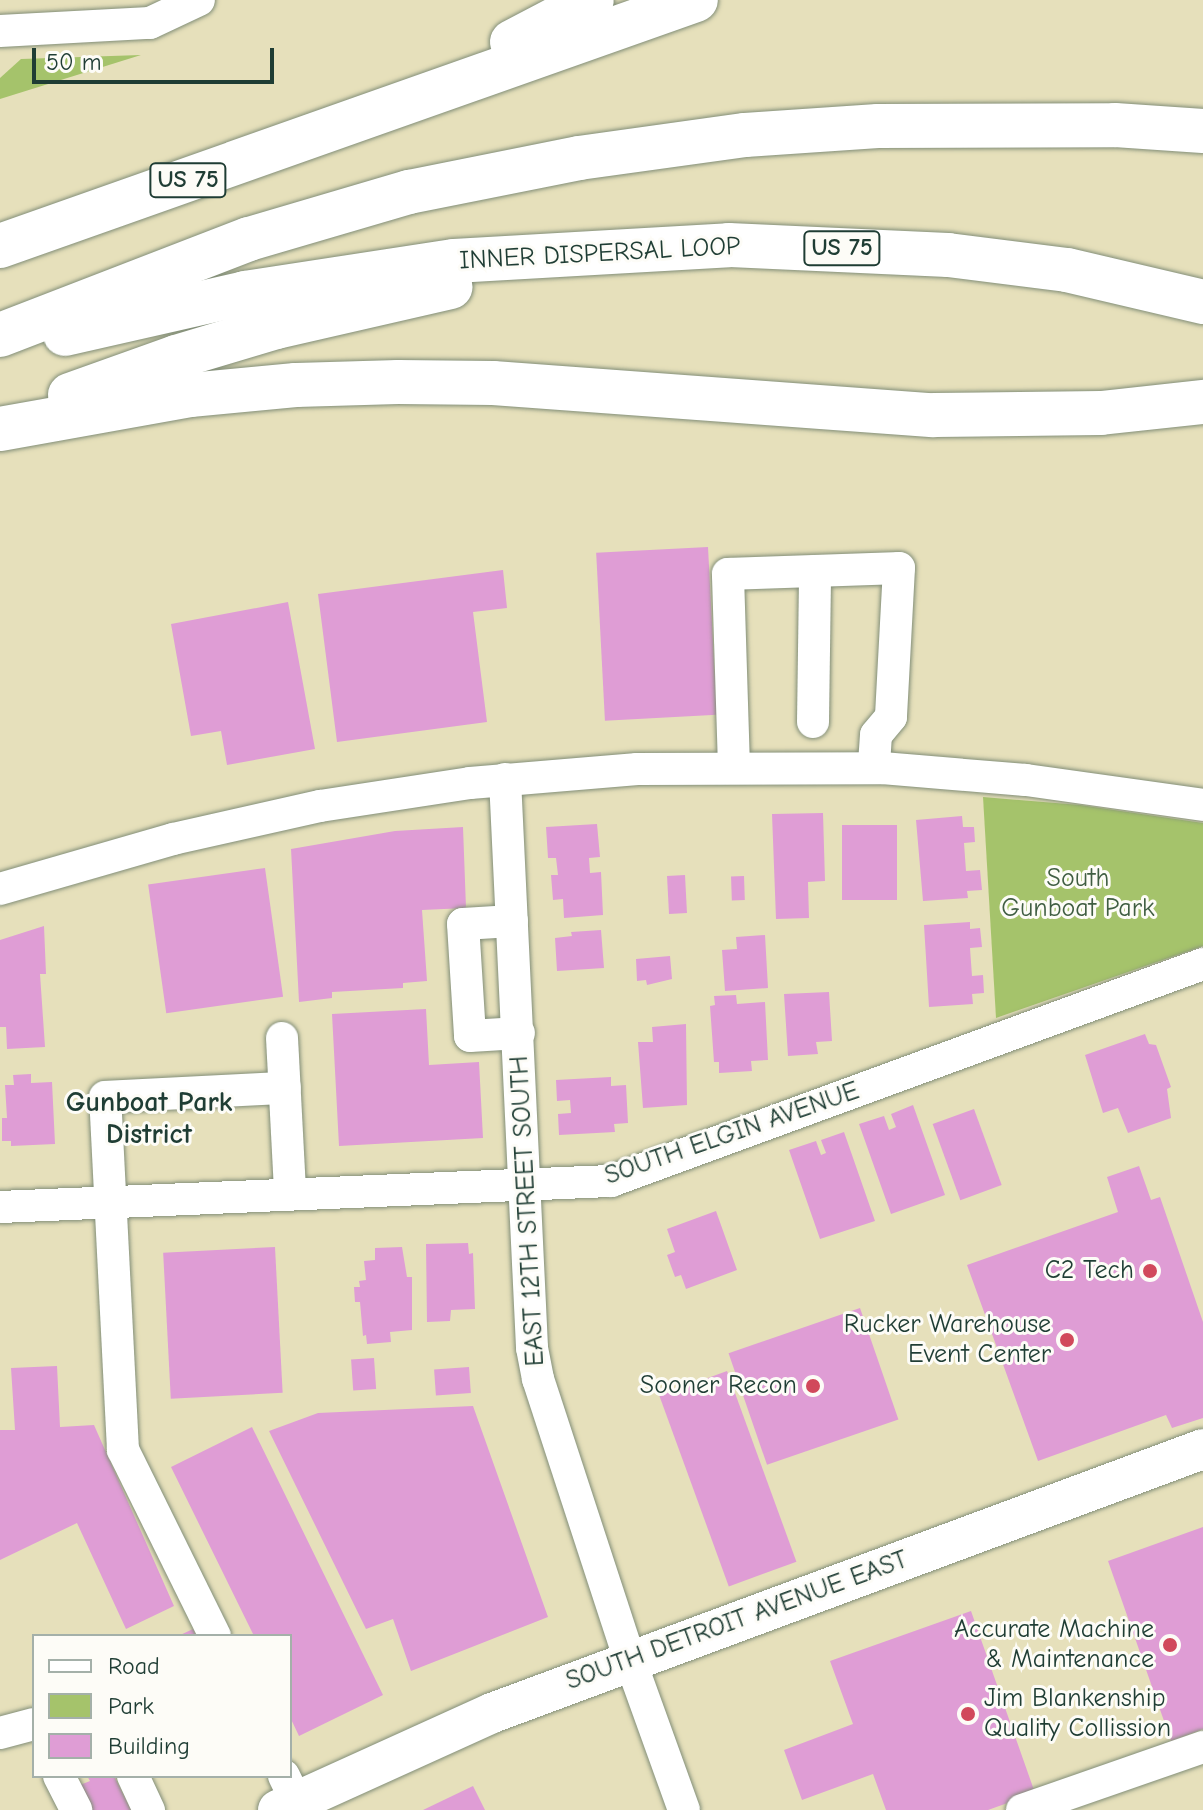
<!DOCTYPE html>
<style>
body{margin:0}
#map{position:relative;width:1203px;height:1810px;overflow:hidden;background:#e6e0bb;font-family:"Comic Neue",sans-serif}
div>[style]{position:absolute}
.green>*{inset:0;background:#a5c36b}
.building>*{inset:0;background:#df9dd5;transform-origin:0 0}
.roads{filter:drop-shadow(0 0 2px #828e78) drop-shadow(0 0 2px #828e78)}
.minor>*{height:32px;margin:-16px;padding:0 16px;transform-origin:16px;border-radius:16px;background:#fff}
.major>*{height:40px;margin:-20px;padding:0 20px;transform-origin:20px;border-radius:20px;background:#fff}
.highway>*{height:44px;margin:-22px;padding:0 22px;transform-origin:22px;border-radius:22px;background:#fff}
.dots>*{width:22px;height:22px;translate:-50% -50%;box-sizing:border-box;border:4px solid #fdfcf7;border-radius:50%}
span{translate:-50% -50%;white-space:nowrap;text-align:center;line-height:1.15;-webkit-text-stroke:6px #fdfcf7;paint-order:stroke}
.shield-label span{padding:2px 6px;background:#fdfcf7;border:2px solid;border-radius:6px;-webkit-text-stroke-width:0}
.shield-label{font-size:24px;color:#1f3d34;font-weight:700}
.street-label{font-size:26px;color:#1f3d34}
.park-label{font-size:26px;color:#405e42}
.poi-label{font-size:26px;color:#1f3d34}
.right{translate:-100% -50%;text-align:right}
.left{translate:0 -50%;text-align:left}
.neighbourhood-label{font-size:28px;color:#1f3d34;font-weight:700}
.legend{position:absolute;left:32px;top:1634px;width:260px;height:144px;box-sizing:border-box;background:#fdfcf7;border:2px solid #a4b0a9;margin:0;padding:10px 14px;list-style:none;font-size:24px;color:#1f3d34}
.legend li{display:flex;align-items:center;gap:16px;height:40px}
.legend b{width:40px;border:2px solid #a4b0a9}
.scale{position:absolute;left:32px;top:48px;width:242px;height:36px;box-sizing:border-box;border:4px solid #1f3d34;border-top:0;padding-left:10px;font-size:24px;line-height:28px;white-space:nowrap;color:#1f3d34;-webkit-text-stroke:6px #fdfcf7;paint-order:stroke}
</style>
<div id="map">
<div class="green">
<div style="clip-path:polygon(141px 55px,0 99px,0 78px,21px 59px)"></div>
<div style="clip-path:polygon(983px 797px,1080px 805px,1203px 823px,1203px 946px,996px 1018px)"></div>
</div>
<div class="building">
<div style="left:708px;top:547px;width:168px;height:112px;rotate:87deg"></div>
<div style="clip-path:polygon(503px 570px,507px 608px,473px 612px,487px 722px,337px 742px,318px 594px)"></div>
<div style="clip-path:polygon(288px 602px,315px 749px,227px 765px,221px 731px,191px 736px,171px 624px)"></div>
<div style="clip-path:polygon(823px 813px,825px 881px,808px 882px,809px 918px,776px 919px,772px 814px)"></div>
<div style="clip-path:polygon(962px 816px,963px 827px,974px 827px,975px 842px,964px 843px,966px 871px,980px 870px,982px 890px,967px 891px,968px 898px,923px 901px,916px 820px)"></div>
<div style="clip-path:polygon(597px 824px,600px 857px,589px 858px,590px 873px,601px 872px,603px 915px,564px 918px,563px 899px,553px 900px,551px 875px,558px 875px,556px 858px,548px 858px,546px 827px)"></div>
<div style="left:897px;top:825px;width:75px;height:55px;rotate:90deg"></div>
<div style="clip-path:polygon(463px 827px,466px 908px,422px 910px,427px 981px,403px 983px,403px 988px,332px 992px,332px 998px,299px 1002px,291px 849px,395px 831px)"></div>
<div style="left:265px;top:868px;width:130px;height:118px;rotate:82deg"></div>
<div style="left:685px;top:875px;width:38px;height:18px;rotate:87deg"></div>
<div style="left:744px;top:876px;width:24px;height:13px;rotate:88deg"></div>
<div style="clip-path:polygon(970px 922px,970px 929px,980px 928px,982px 947px,970px 948px,972px 976px,983px 975px,984px 993px,972px 994px,973px 1004px,929px 1007px,924px 925px)"></div>
<div style="clip-path:polygon(44px 926px,46px 974px,40px 974px,45px 1047px,7px 1049px,6px 1027px,0 1027px,0 940px)"></div>
<div style="clip-path:polygon(601px 930px,604px 968px,557px 971px,555px 938px,572px 936px,571px 932px)"></div>
<div style="clip-path:polygon(765px 935px,768px 988px,725px 991px,722px 950px,737px 949px,736px 937px)"></div>
<div style="clip-path:polygon(670px 956px,672px 979px,647px 985px,646px 980px,637px 981px,636px 959px)"></div>
<div style="clip-path:polygon(829px 992px,832px 1041px,816px 1042px,818px 1054px,788px 1056px,784px 994px)"></div>
<div style="clip-path:polygon(736px 995px,737px 1004px,765px 1002px,768px 1060px,751px 1061px,752px 1071px,719px 1073px,719px 1062px,714px 1062px,710px 1006px,715px 1005px,714px 996px)"></div>
<div style="clip-path:polygon(426px 1009px,429px 1065px,479px 1062px,483px 1138px,339px 1146px,332px 1014px)"></div>
<div style="clip-path:polygon(686px 1024px,687px 1105px,643px 1108px,638px 1042px,653px 1042px,652px 1027px)"></div>
<div style="clip-path:polygon(1145px 1034px,1149px 1044px,1156px 1045px,1171px 1087px,1167px 1089px,1171px 1118px,1128px 1133px,1118px 1108px,1103px 1113px,1085px 1055px)"></div>
<div style="clip-path:polygon(31px 1074px,31px 1083px,52px 1082px,55px 1144px,11px 1146px,11px 1141px,2px 1141px,2px 1118px,7px 1118px,5px 1085px,14px 1085px,13px 1075px)"></div>
<div style="clip-path:polygon(611px 1077px,611px 1086px,626px 1085px,628px 1123px,614px 1124px,615px 1132px,559px 1135px,558px 1114px,571px 1113px,570px 1100px,557px 1101px,556px 1080px)"></div>
<div style="clip-path:polygon(913px 1105px,945px 1195px,891px 1214px,859px 1124px,884px 1116px,889px 1130px,896px 1127px,891px 1114px)"></div>
<div style="left:974px;top:1109px;width:81px;height:44px;rotate:70deg"></div>
<div style="clip-path:polygon(844px 1132px,875px 1221px,820px 1239px,789px 1150px,816px 1141px,821px 1155px,826px 1153px,821px 1140px)"></div>
<div style="clip-path:polygon(1139px 1166px,1151px 1200px,1160px 1197px,1203px 1322px,1203px 1418px,1172px 1428px,1166px 1415px,1038px 1461px,967px 1265px,1118px 1212px,1107px 1177px)"></div>
<div style="clip-path:polygon(716px 1211px,737px 1270px,686px 1289px,681px 1275px,675px 1277px,667px 1255px,675px 1252px,667px 1229px)"></div>
<div style="clip-path:polygon(468px 1243px,469px 1254px,473px 1253px,475px 1309px,451px 1310px,450px 1321px,427px 1322px,426px 1244px)"></div>
<div style="left:275px;top:1247px;width:146px;height:112px;rotate:87deg"></div>
<div style="clip-path:polygon(402px 1247px,407px 1277px,412px 1277px,412px 1330px,390px 1332px,391px 1342px,367px 1344px,366px 1335px,363px 1336px,360px 1302px,355px 1302px,354px 1287px,360px 1287px,359px 1281px,366px 1280px,364px 1261px,375px 1260px,375px 1248px)"></div>
<div style="left:860px;top:1308px;width:118px;height:139px;rotate:71deg"></div>
<div style="left:374px;top:1358px;width:31px;height:23px;rotate:86deg"></div>
<div style="clip-path:polygon(57px 1366px,60px 1427px,94px 1425px,174px 1606px,126px 1629px,77px 1523px,0 1560px,0 1430px,15px 1430px,11px 1368px)"></div>
<div style="left:469px;top:1367px;width:26px;height:35px;rotate:86deg"></div>
<div style="left:727px;top:1371px;width:203px;height:72px;rotate:70deg"></div>
<div style="clip-path:polygon(473px 1406px,548px 1617px,411px 1671px,393px 1619px,366px 1629px,269px 1431px,318px 1413px)"></div>
<div style="clip-path:polygon(252px 1427px,383px 1695px,299px 1736px,290px 1717px,290px 1636px,254px 1636px,171px 1467px)"></div>
<div style="clip-path:polygon(1203px 1527px,1203px 1729px,1171px 1741px,1108px 1561px)"></div>
<div style="clip-path:polygon(971px 1611px,1035px 1793px,988px 1810px,886px 1810px,873px 1774px,802px 1800px,784px 1750px,853px 1724px,830px 1661px)"></div>
<div style="clip-path:polygon(193px 1629px,196px 1636px,178px 1636px)"></div>
<div style="clip-path:polygon(87px 1776px,114px 1776px,131px 1810px,87px 1810px,80px 1785px,90px 1781px)"></div>
<div style="clip-path:polygon(473px 1786px,485px 1810px,423px 1810px)"></div>
</div>
<div class="roads">
<div class="minor">
<div style="left:0;top:31px;width:150px;rotate:-3.1deg"></div>
<div style="left:150px;top:23px;width:54px;rotate:-25.1deg"></div>
<div style="left:813px;top:722px;width:151px;rotate:-89.2deg"></div>
<div style="left:734px;top:767px;width:193px;rotate:-91.8deg"></div>
<div style="left:728px;top:574px;width:171px;rotate:-2deg"></div>
<div style="left:899px;top:568px;width:149px;rotate:93.1deg"></div>
<div style="left:891px;top:717px;width:23px;rotate:130deg"></div>
<div style="left:876px;top:735px;width:32px;rotate:94deg"></div>
<div style="left:505px;top:779px;width:570px;rotate:87.28deg"></div>
<div style="left:532px;top:1348px;width:32px;rotate:79deg"></div>
<div style="left:538px;top:1379px;width:296px;rotate:71.9deg"></div>
<div style="left:630px;top:1660px;width:159px;rotate:70.2deg"></div>
<div style="left:0;top:889px;width:180px;rotate:-16.1deg"></div>
<div style="left:173px;top:839px;width:151px;rotate:-12.7deg"></div>
<div style="left:320px;top:806px;width:152px;rotate:-8.7deg"></div>
<div style="left:470px;top:783px;width:168px;rotate:-4.8deg"></div>
<div style="left:637px;top:769px;width:245px;rotate:-0.2deg"></div>
<div style="left:882px;top:768px;width:144px;rotate:4.8deg"></div>
<div style="left:1026px;top:780px;width:179px;rotate:8deg"></div>
<div style="left:512px;top:921px;width:49px;rotate:176.5deg"></div>
<div style="left:463px;top:924px;width:112px;rotate:86.4deg"></div>
<div style="left:470px;top:1036px;width:49px;rotate:-3.5deg"></div>
<div style="left:282px;top:1038px;width:155px;rotate:87deg"></div>
<div style="left:0;top:1207px;width:612px;rotate:-2.44deg"></div>
<div style="left:611px;top:1181px;width:631px;rotate:-20.13deg"></div>
<div style="left:215px;top:1636px;width:208px;rotate:-116.3deg"></div>
<div style="left:123px;top:1450px;width:353px;rotate:-92.9deg"></div>
<div style="left:105px;top:1097px;width:180px;rotate:-2.9deg"></div>
<div style="left:0;top:1733px;width:35px;rotate:-15deg"></div>
<div style="left:59px;top:1776px;width:38px;rotate:63deg"></div>
<div style="left:133px;top:1776px;width:38px;rotate:65deg"></div>
<div style="left:284px;top:1776px;width:28px;rotate:64deg"></div>
<div style="left:1022px;top:1810px;width:192px;rotate:-19.2deg"></div>
</div>
<div class="major">
<div style="left:278px;top:1810px;width:235px;rotate:-24.4deg"></div>
<div style="left:492px;top:1713px;width:758px;rotate:-20.37deg"></div>
</div>
<div class="highway">
<div style="left:512px;top:42px;width:90px;rotate:-27.7deg"></div>
<div style="left:0;top:246px;width:738px;rotate:-19.47deg"></div>
<div style="left:65px;top:334px;width:185px;rotate:-12.8deg"></div>
<div style="left:245px;top:293px;width:211px;rotate:-8.7deg"></div>
<div style="left:454px;top:261px;width:275px;rotate:-3.3deg"></div>
<div style="left:729px;top:245px;width:219px;rotate:2.6deg"></div>
<div style="left:948px;top:255px;width:120px;rotate:7.2deg"></div>
<div style="left:1067px;top:270px;width:140px;rotate:13.2deg"></div>
<div style="left:0;top:335px;width:267px;rotate:-21.1deg"></div>
<div style="left:249px;top:239px;width:167px;rotate:-16.4deg"></div>
<div style="left:409px;top:192px;width:173px;rotate:-11.3deg"></div>
<div style="left:579px;top:158px;width:168px;rotate:-7.9deg"></div>
<div style="left:745px;top:135px;width:133px;rotate:-3.9deg"></div>
<div style="left:878px;top:126px;width:237px;rotate:-0.2deg"></div>
<div style="left:1115px;top:125px;width:88px;rotate:3.9deg"></div>
<div style="left:70px;top:395px;width:113px;rotate:-19.7deg"></div>
<div style="left:176px;top:357px;width:104px;rotate:-16.7deg"></div>
<div style="left:276px;top:327px;width:179px;rotate:-12.9deg"></div>
<div style="left:0;top:429px;width:193px;rotate:-10.1deg"></div>
<div style="left:190px;top:395px;width:106px;rotate:-5.4deg"></div>
<div style="left:296px;top:385px;width:102px;rotate:-1.7deg"></div>
<div style="left:398px;top:382px;width:95px;rotate:0.6deg"></div>
<div style="left:493px;top:383px;width:442px;rotate:4.2deg"></div>
<div style="left:934px;top:415px;width:167px;rotate:-0.7deg"></div>
<div style="left:1101px;top:413px;width:103px;rotate:-6.2deg"></div>
</div>
</div>
<div class="dots">
<div style="left:1150px;top:1271px;background:#d1495b"></div>
<div style="left:1067px;top:1340px;background:#d1495b"></div>
<div style="left:813px;top:1386px;background:#d1495b"></div>
<div style="left:1170px;top:1645px;background:#d1495b"></div>
<div style="left:968px;top:1714px;background:#d1495b"></div>
</div>
<div class="shield-label">
<span style="left:188px;top:180px">US 75</span>
<span style="left:842px;top:248px">US 75</span>
</div>
<div class="street-label">
<span style="left:600px;top:254px;rotate:-3deg">INNER DISPERSAL LOOP</span>
<span style="left:732px;top:1134px;rotate:-19deg">SOUTH ELGIN AVENUE</span>
<span style="left:528px;top:1211px;rotate:-93deg">EAST 12TH STREET SOUTH</span>
<span style="left:737px;top:1621px;rotate:-20deg">SOUTH DETROIT AVENUE EAST</span>
</div>
<div class="park-label">
<span style="left:1078px;top:894px">South<br>Gunboat Park</span>
</div>
<div class="poi-label">
<span class="right" style="left:1134px;top:1271px">C2 Tech</span>
<span class="right" style="left:1051px;top:1340px">Rucker Warehouse<br>Event Center</span>
<span class="right" style="left:797px;top:1386px">Sooner Recon</span>
<span class="right" style="left:1154px;top:1645px">Accurate Machine<br>&amp; Maintenance</span>
<span class="left" style="left:984px;top:1714px">Jim Blankenship<br>Quality Collission</span>
</div>
<div class="neighbourhood-label">
<span style="left:149px;top:1118px">Gunboat Park<br>District</span>
</div>
<ul class="legend">
<li><b style="height:10px;background:#fff"></b>Road</li>
<li><b style="height:22px;background:#a5c36b"></b>Park</li>
<li><b style="height:22px;background:#df9dd5"></b>Building</li>
</ul>
<div class="scale">50 m</div>
</div>
